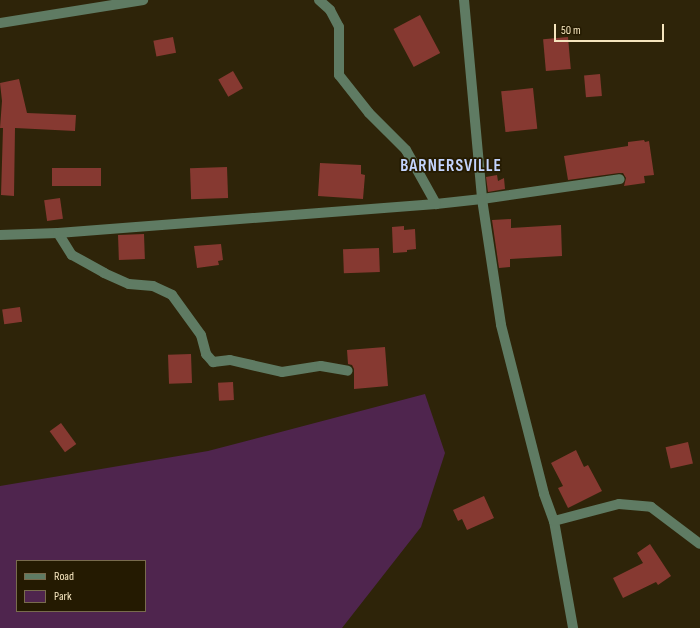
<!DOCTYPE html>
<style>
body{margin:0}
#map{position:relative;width:700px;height:628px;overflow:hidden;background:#2e2409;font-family:"Sofia Sans Condensed",sans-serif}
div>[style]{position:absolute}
.green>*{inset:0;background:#4f254e}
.building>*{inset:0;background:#863931;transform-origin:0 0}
.minor>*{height:10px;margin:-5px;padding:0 5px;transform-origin:5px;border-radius:5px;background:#5f7b63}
span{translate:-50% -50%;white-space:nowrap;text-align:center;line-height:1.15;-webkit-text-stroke:3.5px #241a01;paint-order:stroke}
.district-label{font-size:17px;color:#c4d5fe;font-weight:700;letter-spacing:1px}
.legend{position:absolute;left:16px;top:560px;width:130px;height:52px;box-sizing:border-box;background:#241a01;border:1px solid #786b4d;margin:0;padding:5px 7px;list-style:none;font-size:12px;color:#f5e5be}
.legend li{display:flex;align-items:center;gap:8px;height:20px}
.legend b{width:20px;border:1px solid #786b4d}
.scale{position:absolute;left:554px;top:24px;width:110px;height:18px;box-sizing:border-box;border:2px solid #f5e5be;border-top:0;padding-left:5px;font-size:12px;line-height:14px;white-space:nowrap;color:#f5e5be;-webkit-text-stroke:3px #241a01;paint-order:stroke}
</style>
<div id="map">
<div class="green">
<div style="clip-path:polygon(evenodd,425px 394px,445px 453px,421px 527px,342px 628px,0 628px,0 486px,208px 451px,425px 394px,17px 561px,145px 561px,145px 611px,17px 611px,17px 561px)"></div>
</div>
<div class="building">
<div style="left:420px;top:15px;width:43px;height:30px;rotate:62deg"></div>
<div style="left:173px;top:37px;width:16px;height:20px;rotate:79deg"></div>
<div style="left:568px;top:37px;width:32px;height:25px;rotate:85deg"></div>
<div style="left:233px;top:71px;width:20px;height:17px;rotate:60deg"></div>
<div style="left:600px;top:74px;width:22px;height:16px;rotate:85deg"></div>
<div style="clip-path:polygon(19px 79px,27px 113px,76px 115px,75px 131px,15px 128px,14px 196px,1px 195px,3px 128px,0 128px,2px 101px,0 83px)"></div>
<div style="left:533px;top:88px;width:41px;height:32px;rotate:84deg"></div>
<div style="clip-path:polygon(644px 140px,645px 142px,649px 141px,654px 175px,644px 176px,645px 183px,624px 186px,626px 178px,623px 173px,619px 173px,568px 180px,564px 156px,628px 146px,628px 142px)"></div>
<div style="clip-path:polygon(320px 163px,361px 165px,361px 174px,365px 175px,363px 199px,318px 196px)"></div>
<div style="left:227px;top:167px;width:31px;height:37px;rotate:88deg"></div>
<div style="left:101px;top:168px;width:18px;height:49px;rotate:90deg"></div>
<div style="clip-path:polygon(497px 175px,498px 181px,504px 178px,505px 189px,488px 192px,486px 177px)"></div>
<div style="left:60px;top:198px;width:21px;height:16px;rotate:82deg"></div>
<div style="clip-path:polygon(511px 219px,511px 228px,561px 225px,562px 256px,510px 259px,510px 267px,499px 268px,492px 220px)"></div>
<div style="clip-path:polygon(404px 226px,404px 230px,415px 229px,416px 249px,407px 250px,407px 252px,393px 253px,392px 227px)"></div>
<div style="left:144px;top:234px;width:25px;height:26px;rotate:88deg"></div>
<div style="clip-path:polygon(221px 244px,223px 260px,218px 261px,219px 265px,197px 268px,194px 246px)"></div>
<div style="left:379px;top:248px;width:24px;height:36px;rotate:88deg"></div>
<div style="left:20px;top:307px;width:15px;height:18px;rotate:82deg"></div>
<div style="clip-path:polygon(385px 347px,388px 386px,354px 389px,354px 369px,352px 365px,348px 364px,347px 350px)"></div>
<div style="left:191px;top:354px;width:29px;height:23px;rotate:88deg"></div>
<div style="left:233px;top:382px;width:18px;height:15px;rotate:87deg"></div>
<div style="left:61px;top:423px;width:26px;height:14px;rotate:54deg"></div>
<div style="left:688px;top:442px;width:22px;height:23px;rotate:77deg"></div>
<div style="clip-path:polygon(576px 450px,584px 467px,588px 465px,602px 491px,568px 508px,558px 488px,563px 486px,551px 463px)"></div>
<div style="clip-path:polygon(484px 496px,494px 518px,467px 530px,462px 519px,458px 521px,453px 510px)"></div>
<div style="clip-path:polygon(650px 544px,671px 576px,658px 585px,656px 582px,623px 598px,613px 578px,643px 563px,637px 553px)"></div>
</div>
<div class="minor">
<div style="left:319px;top:0;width:15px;rotate:42deg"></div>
<div style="left:330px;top:10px;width:19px;rotate:62deg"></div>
<div style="left:339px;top:27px;width:48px;rotate:90deg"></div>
<div style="left:339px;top:75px;width:48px;rotate:51.7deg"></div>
<div style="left:369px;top:113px;width:52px;rotate:45deg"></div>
<div style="left:406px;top:150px;width:62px;rotate:60.9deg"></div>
<div style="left:436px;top:204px;width:46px;rotate:-6.2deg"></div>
<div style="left:482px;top:199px;width:139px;rotate:-8.2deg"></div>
<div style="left:464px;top:0;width:200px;rotate:84.8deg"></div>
<div style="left:482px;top:199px;width:127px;rotate:81.4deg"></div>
<div style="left:501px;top:325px;width:174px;rotate:75.7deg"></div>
<div style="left:544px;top:494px;width:29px;rotate:70deg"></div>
<div style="left:554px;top:521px;width:109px;rotate:79.9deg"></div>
<div style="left:0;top:23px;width:145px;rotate:-9.1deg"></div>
<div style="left:58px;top:233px;width:26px;rotate:58deg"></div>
<div style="left:72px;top:255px;width:37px;rotate:29deg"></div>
<div style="left:104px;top:273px;width:27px;rotate:24deg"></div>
<div style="left:129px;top:284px;width:24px;rotate:5deg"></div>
<div style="left:153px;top:286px;width:21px;rotate:25deg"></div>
<div style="left:172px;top:295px;width:49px;rotate:54.1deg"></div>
<div style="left:201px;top:335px;width:20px;rotate:75deg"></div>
<div style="left:206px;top:354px;width:11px;rotate:49deg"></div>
<div style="left:213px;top:362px;width:17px;rotate:-7deg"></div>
<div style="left:230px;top:360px;width:53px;rotate:13deg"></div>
<div style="left:282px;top:372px;width:39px;rotate:-9deg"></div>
<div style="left:321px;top:366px;width:27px;rotate:10deg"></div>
<div style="left:0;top:235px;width:58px;rotate:-2deg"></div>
<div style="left:58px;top:233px;width:379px;rotate:-4.4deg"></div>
<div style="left:554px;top:521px;width:67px;rotate:-14.7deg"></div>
<div style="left:619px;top:504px;width:32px;rotate:5deg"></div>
<div style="left:651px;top:507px;width:61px;rotate:37.1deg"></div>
</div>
<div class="district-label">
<span style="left:451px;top:167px">BARNERSVILLE</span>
</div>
<ul class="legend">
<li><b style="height:5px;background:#5f7b63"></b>Road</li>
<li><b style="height:11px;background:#4f254e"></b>Park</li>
</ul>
<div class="scale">50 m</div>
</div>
